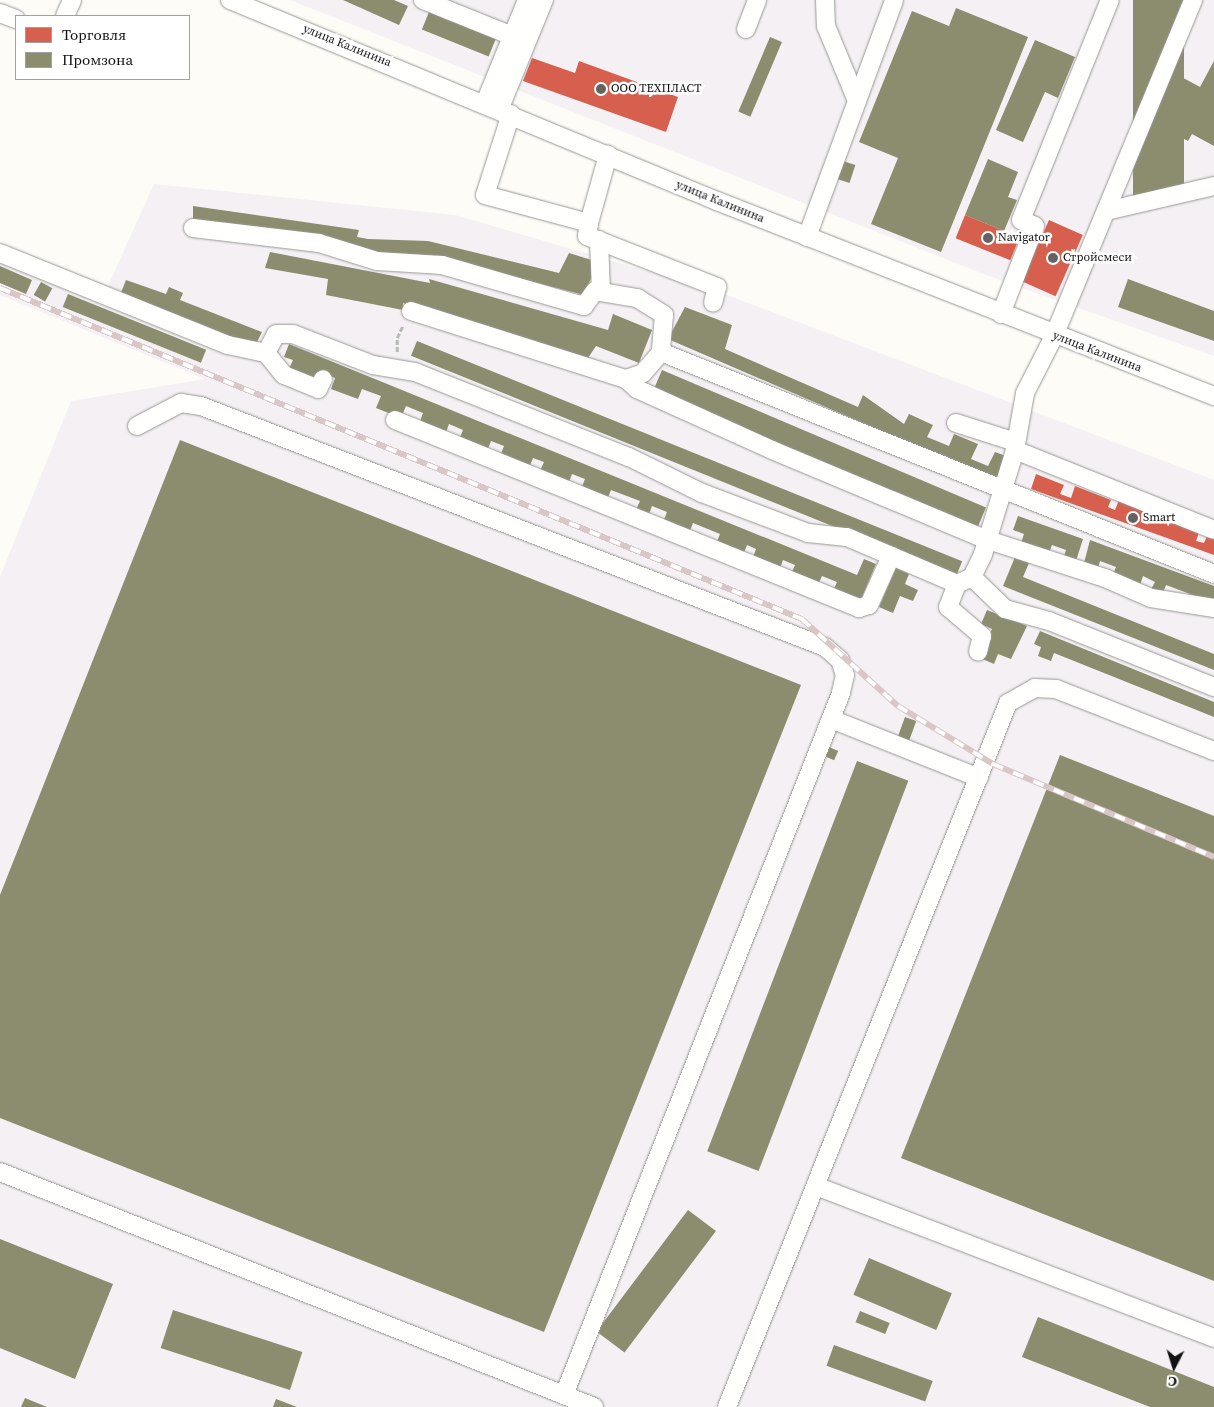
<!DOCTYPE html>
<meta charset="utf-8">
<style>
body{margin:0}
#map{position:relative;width:1214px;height:1407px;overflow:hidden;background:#fdfcf7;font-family:"Source Serif 4",serif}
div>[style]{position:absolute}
.industrial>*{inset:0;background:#f5f0f3}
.shops>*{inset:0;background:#d6604d;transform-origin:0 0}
.industry>*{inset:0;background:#8c8c6e;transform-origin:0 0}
.path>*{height:2.5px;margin-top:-1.25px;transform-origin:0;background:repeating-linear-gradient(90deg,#b9b9b8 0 5px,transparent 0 7.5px)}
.roads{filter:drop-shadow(0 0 1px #979795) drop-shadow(0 0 1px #979795)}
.minor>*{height:18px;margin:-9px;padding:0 9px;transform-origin:9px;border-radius:9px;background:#fffffe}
.rail>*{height:5.5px;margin-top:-2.75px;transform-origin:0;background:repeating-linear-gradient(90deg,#fff 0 11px,#d9c6c7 0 22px);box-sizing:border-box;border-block:1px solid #d9c6c7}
.dots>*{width:14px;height:14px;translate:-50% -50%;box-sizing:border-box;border:2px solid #fff;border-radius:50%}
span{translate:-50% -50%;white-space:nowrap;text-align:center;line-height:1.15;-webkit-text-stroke:5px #fff;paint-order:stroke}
.street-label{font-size:12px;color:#111}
.poi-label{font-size:12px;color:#111}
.left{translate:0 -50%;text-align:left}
.legend{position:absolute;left:15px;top:15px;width:175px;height:65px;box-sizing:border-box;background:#fff;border:1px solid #a0a0a0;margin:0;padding:6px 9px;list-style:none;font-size:15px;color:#111}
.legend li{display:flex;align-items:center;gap:10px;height:25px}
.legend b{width:25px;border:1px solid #a0a0a0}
.north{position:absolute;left:1149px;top:1342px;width:50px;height:50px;-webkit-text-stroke:4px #fff;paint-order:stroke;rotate:185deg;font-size:14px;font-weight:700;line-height:20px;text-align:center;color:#111}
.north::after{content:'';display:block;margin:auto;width:18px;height:22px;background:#111;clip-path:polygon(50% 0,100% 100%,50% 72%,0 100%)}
</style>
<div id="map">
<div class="industrial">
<div style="clip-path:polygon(290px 0,1214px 0,1214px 356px,986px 275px)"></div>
<div style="clip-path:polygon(154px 184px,455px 215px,719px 292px,1214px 480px,1214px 1407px,0 1407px,0 577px,71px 401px,205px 379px,0 295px,0 244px,108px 286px)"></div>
</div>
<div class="shops">
<div style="clip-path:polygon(532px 58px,575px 73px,579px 61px,678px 97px,666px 132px,523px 81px)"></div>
<div style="left:965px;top:215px;width:59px;height:25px;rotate:22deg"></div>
<div style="left:1049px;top:220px;width:37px;height:67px;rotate:24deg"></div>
<div style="clip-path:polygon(1036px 474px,1064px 485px,1060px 494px,1071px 498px,1075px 486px,1111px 500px,1108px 507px,1115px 510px,1121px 495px,1162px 510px,1156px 525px,1162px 513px,1201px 527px,1196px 541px,1204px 543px,1207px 536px,1214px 539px,1214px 555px,1031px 489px)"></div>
</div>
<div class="industry">
<div style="clip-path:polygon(343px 0,394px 0,408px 6px,399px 25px)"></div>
<div style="left:1133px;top:0;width:51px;height:201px"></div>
<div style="clip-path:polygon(956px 8px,1028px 37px,941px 252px,871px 224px,898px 158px,859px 142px,912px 11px,949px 26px)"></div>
<div style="left:429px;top:12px;width:72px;height:19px;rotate:22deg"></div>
<div style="left:770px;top:37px;width:13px;height:81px;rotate:23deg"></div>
<div style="clip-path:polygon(1035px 40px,1075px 57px,1058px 98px,1045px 92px,1023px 142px,996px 130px)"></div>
<div style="clip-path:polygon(1214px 61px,1214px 146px,1192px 134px,1188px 141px,1150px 121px,1176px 74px,1200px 87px)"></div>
<div style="clip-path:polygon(988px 159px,1018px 172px,1008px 197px,1017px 200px,1004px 231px,965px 215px)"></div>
<div style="left:843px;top:161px;width:13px;height:19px;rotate:18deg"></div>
<div style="clip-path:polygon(193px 206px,359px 230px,357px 237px,368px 239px,428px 241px,559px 273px,569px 253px,598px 262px,584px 295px,440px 258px,373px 254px,193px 219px)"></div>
<div style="clip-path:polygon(270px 252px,430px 283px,429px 279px,608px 330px,613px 314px,652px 330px,639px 363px,596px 346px,588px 358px,403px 303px,403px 310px,326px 295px,328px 279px,265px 268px)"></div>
<div style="clip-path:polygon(0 266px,32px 280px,26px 294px,0 283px)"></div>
<div style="clip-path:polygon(1128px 279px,1214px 311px,1214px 341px,1118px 307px)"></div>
<div style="clip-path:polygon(126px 280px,166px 294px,169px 287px,183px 293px,180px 300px,262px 332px,255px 346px,120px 295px)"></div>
<div style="left:41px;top:282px;width:13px;height:15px;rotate:29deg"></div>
<div style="left:68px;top:294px;width:149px;height:14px;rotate:22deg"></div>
<div style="clip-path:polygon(685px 307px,732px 325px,725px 349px,858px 407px,863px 395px,904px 424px,909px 414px,933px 425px,927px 437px,949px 446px,954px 434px,978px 444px,971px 459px,988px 466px,995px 452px,1006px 456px,997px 481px,668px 339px)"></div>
<div style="left:417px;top:341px;width:588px;height:16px;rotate:22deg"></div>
<div style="clip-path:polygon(289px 344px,857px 575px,864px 559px,876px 564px,860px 602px,833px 591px,837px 582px,822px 576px,818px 585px,791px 574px,795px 565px,783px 560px,779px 571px,752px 560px,756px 549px,747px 545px,743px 555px,716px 544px,720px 534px,693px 523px,689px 533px,663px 522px,667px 512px,652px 506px,648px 517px,635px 512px,640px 501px,611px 490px,607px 500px,581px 489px,585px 479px,572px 474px,568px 485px,539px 473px,544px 462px,533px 458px,528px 470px,499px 459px,504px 446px,491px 441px,486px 454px,458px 442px,463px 430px,449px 424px,445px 435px,419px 424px,423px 413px,406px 406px,401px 418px,376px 408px,381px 396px,362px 389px,358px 399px,331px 389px,335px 378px,319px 372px,315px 382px,288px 371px,293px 360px,284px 357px)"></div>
<div style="left:662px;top:370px;width:352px;height:23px;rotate:23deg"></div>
<div style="clip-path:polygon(180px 440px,801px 685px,544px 1332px,0 1118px,0 895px)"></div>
<div style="clip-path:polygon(1018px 516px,1083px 539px,1075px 564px,1063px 559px,1066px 550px,1052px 545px,1048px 556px,1020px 546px,1024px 534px,1013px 530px)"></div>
<div style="clip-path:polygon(1090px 540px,1214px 586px,1214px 603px,1166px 585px,1161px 598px,1149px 593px,1155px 582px,1143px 576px,1139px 588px,1111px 579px,1116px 567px,1100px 561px,1097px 572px,1083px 567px)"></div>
<div style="clip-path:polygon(1015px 557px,1029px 563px,1023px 577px,1214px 654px,1214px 670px,1003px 586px)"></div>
<div style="clip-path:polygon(896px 568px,909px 574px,905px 584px,918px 590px,913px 601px,900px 596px,893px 613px,879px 607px)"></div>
<div style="clip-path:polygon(987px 610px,1027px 626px,1011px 659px,998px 654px,994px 664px,980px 658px,992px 629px,981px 624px)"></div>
<div style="clip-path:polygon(1040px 631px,1214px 702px,1214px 717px,1054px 653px,1051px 661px,1038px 656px,1041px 647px,1034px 644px)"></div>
<div style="left:905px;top:717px;width:12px;height:21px;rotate:20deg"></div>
<div style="left:829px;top:747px;width:10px;height:10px;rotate:24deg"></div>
<div style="clip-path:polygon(1060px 755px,1214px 816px,1214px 1281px,901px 1158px)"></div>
<div style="left:857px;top:761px;width:55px;height:418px;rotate:21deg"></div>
<div style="left:688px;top:1210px;width:35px;height:152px;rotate:37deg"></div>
<div style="clip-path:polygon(0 1239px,113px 1284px,75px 1379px,0 1348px)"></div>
<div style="left:869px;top:1258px;width:90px;height:40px;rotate:23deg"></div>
<div style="left:173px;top:1310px;width:136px;height:40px;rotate:18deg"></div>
<div style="left:860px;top:1311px;width:32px;height:12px;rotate:22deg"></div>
<div style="clip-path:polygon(1038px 1317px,1214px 1387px,1214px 1407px,1150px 1407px,1022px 1357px)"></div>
<div style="left:834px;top:1345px;width:105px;height:22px;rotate:20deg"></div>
<div style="clip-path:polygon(25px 1398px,47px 1407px,21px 1407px)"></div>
<div style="clip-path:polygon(276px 1399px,297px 1407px,273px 1407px)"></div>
</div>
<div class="path">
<div style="left:397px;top:352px;width:14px;rotate:-90deg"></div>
<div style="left:397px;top:338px;width:14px;rotate:-65deg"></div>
</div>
<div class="roads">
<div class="minor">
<div style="left:230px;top:0;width:527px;rotate:22.43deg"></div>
<div style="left:717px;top:201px;width:534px;rotate:21.42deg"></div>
<div style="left:423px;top:0;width:96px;rotate:22deg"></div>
<div style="left:825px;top:0;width:26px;rotate:88deg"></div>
<div style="left:826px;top:26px;width:81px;rotate:67.5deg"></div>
<div style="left:0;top:13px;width:17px;rotate:21deg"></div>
<div style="left:65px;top:16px;width:17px;rotate:-66deg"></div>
<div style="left:746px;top:29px;width:31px;rotate:-69deg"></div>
<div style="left:485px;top:103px;width:111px;rotate:-67.8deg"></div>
<div style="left:499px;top:110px;width:119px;rotate:-67.8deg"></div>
<div style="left:511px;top:114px;width:85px;rotate:107.8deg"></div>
<div style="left:485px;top:195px;width:108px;rotate:15.1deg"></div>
<div style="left:589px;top:223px;width:13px;rotate:99deg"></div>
<div style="left:587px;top:236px;width:140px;rotate:21.4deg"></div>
<div style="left:717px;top:287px;width:16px;rotate:104deg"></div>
<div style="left:1106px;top:211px;width:111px;rotate:-13deg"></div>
<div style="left:589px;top:223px;width:71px;rotate:-74.4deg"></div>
<div style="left:193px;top:228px;width:127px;rotate:6.8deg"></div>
<div style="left:319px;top:243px;width:61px;rotate:17.2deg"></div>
<div style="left:377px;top:261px;width:65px;rotate:3.5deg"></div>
<div style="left:442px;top:265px;width:148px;rotate:16.1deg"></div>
<div style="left:584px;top:306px;width:19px;rotate:-54deg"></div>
<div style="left:595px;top:291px;width:43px;rotate:9.5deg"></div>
<div style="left:637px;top:298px;width:32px;rotate:32deg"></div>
<div style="left:664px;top:315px;width:37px;rotate:95deg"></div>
<div style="left:661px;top:352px;width:596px;rotate:21.87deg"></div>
<div style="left:807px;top:237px;width:252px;rotate:-69.8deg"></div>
<div style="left:599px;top:240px;width:52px;rotate:87.8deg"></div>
<div style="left:0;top:253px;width:246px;rotate:22deg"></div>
<div style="left:228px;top:345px;width:39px;rotate:12deg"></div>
<div style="left:266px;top:353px;width:21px;rotate:-62deg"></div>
<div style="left:276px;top:334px;width:17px"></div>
<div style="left:293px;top:334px;width:86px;rotate:21.2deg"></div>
<div style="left:373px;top:365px;width:43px;rotate:9.5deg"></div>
<div style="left:415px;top:372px;width:230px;rotate:21.7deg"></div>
<div style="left:629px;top:457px;width:81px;rotate:26.3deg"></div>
<div style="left:702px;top:493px;width:113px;rotate:20.7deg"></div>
<div style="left:808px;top:533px;width:39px;rotate:6deg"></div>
<div style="left:847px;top:537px;width:120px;rotate:23.1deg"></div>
<div style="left:957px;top:584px;width:17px;rotate:-25deg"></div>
<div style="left:972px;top:577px;width:25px;rotate:-64deg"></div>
<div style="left:983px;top:554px;width:109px;rotate:-72.9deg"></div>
<div style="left:1015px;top:450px;width:58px;rotate:-80deg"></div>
<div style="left:1025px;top:393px;width:64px;rotate:-63deg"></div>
<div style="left:1054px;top:336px;width:364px;rotate:-67.5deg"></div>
<div style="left:411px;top:311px;width:225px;rotate:17.6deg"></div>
<div style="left:626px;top:379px;width:18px;rotate:-19deg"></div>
<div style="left:643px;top:373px;width:28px;rotate:-49deg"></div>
<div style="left:1001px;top:314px;width:94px;rotate:-68.9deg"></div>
<div style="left:1035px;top:226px;width:15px;rotate:-157deg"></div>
<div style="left:1021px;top:220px;width:237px;rotate:-68deg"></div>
<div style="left:266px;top:353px;width:28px;rotate:51deg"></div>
<div style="left:284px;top:375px;width:37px;rotate:22deg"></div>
<div style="left:318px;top:389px;width:11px;rotate:-63deg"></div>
<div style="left:626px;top:379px;width:15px;rotate:42deg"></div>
<div style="left:637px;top:389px;width:148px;rotate:24.3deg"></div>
<div style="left:772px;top:450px;width:231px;rotate:22.7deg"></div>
<div style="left:985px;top:539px;width:126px;rotate:18deg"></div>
<div style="left:1105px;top:578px;width:50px;rotate:23.5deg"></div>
<div style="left:1151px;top:598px;width:64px;rotate:9deg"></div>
<div style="left:395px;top:420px;width:501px;rotate:22.06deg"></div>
<div style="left:859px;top:608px;width:10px;rotate:-17deg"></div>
<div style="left:869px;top:605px;width:54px;rotate:-65.8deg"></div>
<div style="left:956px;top:423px;width:63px;rotate:17.6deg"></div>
<div style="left:137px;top:426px;width:50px;rotate:-27.6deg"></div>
<div style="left:181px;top:403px;width:20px;rotate:9deg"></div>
<div style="left:201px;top:406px;width:669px;rotate:21.12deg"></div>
<div style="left:825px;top:647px;width:20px;rotate:41deg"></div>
<div style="left:840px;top:660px;width:16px;rotate:72deg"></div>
<div style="left:845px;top:675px;width:18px;rotate:103deg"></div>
<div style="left:841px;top:693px;width:755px;rotate:111.53deg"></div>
<div style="left:1015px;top:450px;width:214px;rotate:21.9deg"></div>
<div style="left:972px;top:577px;width:46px;rotate:44.1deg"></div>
<div style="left:1005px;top:609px;width:46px;rotate:15.3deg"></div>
<div style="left:1049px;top:621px;width:178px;rotate:21.8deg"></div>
<div style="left:957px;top:584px;width:25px;rotate:111deg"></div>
<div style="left:948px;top:607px;width:45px;rotate:40.5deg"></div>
<div style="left:982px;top:636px;width:16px;rotate:104deg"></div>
<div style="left:831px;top:719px;width:159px;rotate:21.7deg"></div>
<div style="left:0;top:1172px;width:639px;rotate:21.58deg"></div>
<div style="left:816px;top:1186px;width:426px;rotate:20.9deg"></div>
<div style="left:727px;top:1407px;width:758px;rotate:-68.24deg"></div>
<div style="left:1008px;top:703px;width:31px;rotate:-29deg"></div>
<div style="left:1035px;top:688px;width:21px;rotate:3deg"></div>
<div style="left:1056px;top:689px;width:170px;rotate:21.4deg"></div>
</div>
</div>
<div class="rail">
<div style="left:0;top:288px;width:868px;rotate:22.43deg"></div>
<div style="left:802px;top:619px;width:130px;rotate:42.2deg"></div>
<div style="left:898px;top:706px;width:111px;rotate:31.4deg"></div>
<div style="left:993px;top:764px;width:240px;rotate:22.8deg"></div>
</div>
<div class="dots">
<div style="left:601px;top:89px;background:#646362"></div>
<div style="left:988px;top:238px;background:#646362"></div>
<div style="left:1053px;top:258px;background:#646362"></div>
<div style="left:1133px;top:518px;background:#646362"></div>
</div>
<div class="street-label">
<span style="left:347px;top:46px;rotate:22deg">улица Калинина</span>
<span style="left:720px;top:202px;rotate:22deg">улица Калинина</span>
<span style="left:1097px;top:352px;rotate:21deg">улица Калинина</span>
</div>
<div class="poi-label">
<span class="left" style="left:611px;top:89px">ООО ТЕХПЛАСТ</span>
<span class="left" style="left:998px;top:238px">Navigator</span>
<span class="left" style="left:1063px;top:258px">Стройсмеси</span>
<span class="left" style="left:1143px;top:518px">Smart</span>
</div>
<ul class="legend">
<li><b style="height:14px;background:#d6604d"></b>Торговля</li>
<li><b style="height:14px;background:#8c8c6e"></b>Промзона</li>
</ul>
<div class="north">С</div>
</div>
